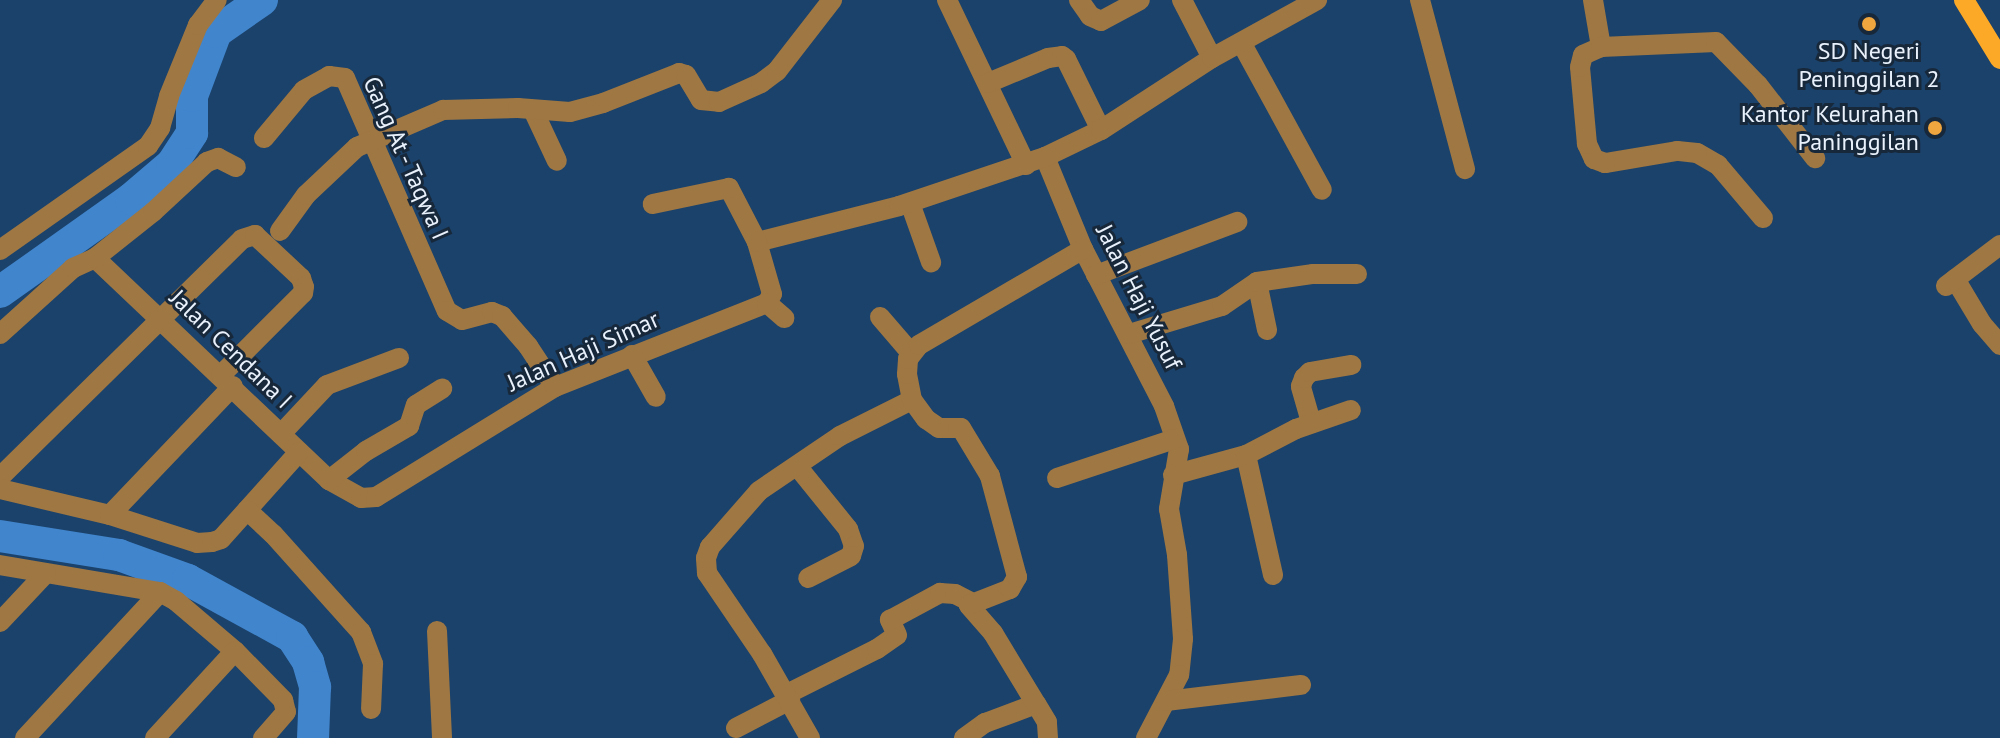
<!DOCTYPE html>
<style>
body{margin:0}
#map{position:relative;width:2000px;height:738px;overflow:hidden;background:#1b426a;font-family:"PT Sans",sans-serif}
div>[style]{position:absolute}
.river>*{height:32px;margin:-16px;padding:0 16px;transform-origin:16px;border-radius:16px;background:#4185cd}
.minor>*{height:20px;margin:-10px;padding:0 10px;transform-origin:10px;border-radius:10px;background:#9f7743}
.major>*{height:20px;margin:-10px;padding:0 10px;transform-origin:10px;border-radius:10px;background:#fca928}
.dots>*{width:22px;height:22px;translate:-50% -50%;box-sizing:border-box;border:4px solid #18283b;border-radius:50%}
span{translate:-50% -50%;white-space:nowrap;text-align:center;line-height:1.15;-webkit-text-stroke:6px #18283b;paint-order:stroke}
.poi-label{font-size:24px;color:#e9f2fc}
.right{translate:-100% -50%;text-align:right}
.street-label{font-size:24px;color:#e9f2fc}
</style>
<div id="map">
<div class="river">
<div style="left:0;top:292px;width:161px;rotate:-35.4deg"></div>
<div style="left:131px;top:199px;width:54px;rotate:-40.5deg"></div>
<div style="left:172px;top:164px;width:37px;rotate:-57deg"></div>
<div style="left:192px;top:133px;width:37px;rotate:-90deg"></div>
<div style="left:192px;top:96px;width:68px;rotate:-69.4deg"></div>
<div style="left:216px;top:32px;width:56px;rotate:-34.8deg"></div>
<div style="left:0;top:536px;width:121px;rotate:9.1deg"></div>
<div style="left:119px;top:555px;width:73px;rotate:19.9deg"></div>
<div style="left:188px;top:580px;width:119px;rotate:28.7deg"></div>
<div style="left:292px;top:637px;width:30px;rotate:57deg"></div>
<div style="left:308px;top:662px;width:26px;rotate:74deg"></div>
<div style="left:315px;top:687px;width:51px;rotate:92.2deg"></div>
</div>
<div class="minor">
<div style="left:947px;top:0;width:183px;rotate:64.4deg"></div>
<div style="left:1079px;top:0;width:19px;rotate:55deg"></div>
<div style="left:1090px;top:16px;width:12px;rotate:24deg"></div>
<div style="left:1101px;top:21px;width:44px;rotate:-28.3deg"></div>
<div style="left:1182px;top:0;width:65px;rotate:62.7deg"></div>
<div style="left:1420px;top:0;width:175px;rotate:75.1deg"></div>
<div style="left:1593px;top:0;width:48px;rotate:80.3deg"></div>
<div style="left:1242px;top:44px;width:166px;rotate:61.3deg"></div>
<div style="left:988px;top:83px;width:65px;rotate:-22.6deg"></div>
<div style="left:1048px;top:58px;width:14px;rotate:-8deg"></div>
<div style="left:1062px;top:56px;width:5px;rotate:37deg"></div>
<div style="left:1066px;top:59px;width:79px;rotate:63.8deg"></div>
<div style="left:533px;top:110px;width:56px;rotate:64.8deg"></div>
<div style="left:264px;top:138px;width:62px;rotate:-50.2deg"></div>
<div style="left:304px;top:90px;width:29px;rotate:-29deg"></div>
<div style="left:329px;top:76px;width:16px;rotate:7deg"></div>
<div style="left:345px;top:78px;width:254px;rotate:66.4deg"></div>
<div style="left:447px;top:311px;width:17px;rotate:31deg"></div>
<div style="left:462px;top:320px;width:31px;rotate:-15deg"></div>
<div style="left:492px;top:312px;width:11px;rotate:22deg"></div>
<div style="left:502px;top:316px;width:40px;rotate:49deg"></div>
<div style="left:528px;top:346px;width:49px;rotate:56.6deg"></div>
<div style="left:1045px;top:157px;width:100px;rotate:67.6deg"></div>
<div style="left:1083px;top:249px;width:177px;rotate:62.7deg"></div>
<div style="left:1164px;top:406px;width:46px;rotate:70.8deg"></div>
<div style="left:1179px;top:449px;width:61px;rotate:99.5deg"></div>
<div style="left:1169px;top:509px;width:47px;rotate:80.1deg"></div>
<div style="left:1177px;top:555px;width:84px;rotate:85.9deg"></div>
<div style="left:1183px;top:639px;width:36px;rotate:96deg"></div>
<div style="left:1179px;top:675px;width:71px;rotate:117.6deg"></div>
<div style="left:910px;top:203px;width:63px;rotate:70.4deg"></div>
<div style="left:1763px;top:218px;width:70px;rotate:-130.3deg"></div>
<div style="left:1718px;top:165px;width:24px;rotate:-150deg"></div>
<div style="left:1697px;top:153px;width:20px;rotate:-174deg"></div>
<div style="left:1677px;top:151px;width:73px;rotate:170.5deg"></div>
<div style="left:1605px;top:163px;width:12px;rotate:-160deg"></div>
<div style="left:1594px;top:159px;width:17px;rotate:-115deg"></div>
<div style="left:1587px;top:144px;width:77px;rotate:-95.2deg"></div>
<div style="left:1580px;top:67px;width:12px;rotate:-76deg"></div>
<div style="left:1583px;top:55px;width:20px;rotate:-24deg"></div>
<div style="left:1601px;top:47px;width:115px;rotate:-2.5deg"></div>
<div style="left:1716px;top:42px;width:60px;rotate:45.7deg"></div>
<div style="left:1758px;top:85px;width:93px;rotate:52deg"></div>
<div style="left:280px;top:231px;width:44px;rotate:-54.2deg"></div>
<div style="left:306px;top:195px;width:70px;rotate:-43.3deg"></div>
<div style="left:357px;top:147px;width:94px;rotate:-23.3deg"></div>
<div style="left:443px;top:110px;width:75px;rotate:-1.5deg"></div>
<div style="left:518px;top:108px;width:52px;rotate:4.4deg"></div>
<div style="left:570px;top:112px;width:34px;rotate:-15deg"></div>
<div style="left:603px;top:103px;width:82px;rotate:-21.5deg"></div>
<div style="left:679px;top:73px;width:7px;rotate:16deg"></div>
<div style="left:686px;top:75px;width:29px;rotate:59deg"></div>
<div style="left:701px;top:100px;width:18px;rotate:6deg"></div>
<div style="left:719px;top:102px;width:46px;rotate:-24.3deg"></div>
<div style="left:761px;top:83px;width:20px;rotate:-37deg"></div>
<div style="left:777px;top:71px;width:90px;rotate:-52.2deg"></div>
<div style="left:757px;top:242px;width:146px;rotate:-14.2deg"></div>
<div style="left:899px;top:206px;width:154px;rotate:-18.6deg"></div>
<div style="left:1045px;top:157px;width:62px;rotate:-25.7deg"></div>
<div style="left:1101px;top:130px;width:132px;rotate:-33deg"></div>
<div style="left:1212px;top:58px;width:120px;rotate:-28.9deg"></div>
<div style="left:0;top:250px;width:181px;rotate:-35.1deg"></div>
<div style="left:148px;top:146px;width:22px;rotate:-56deg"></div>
<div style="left:160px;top:128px;width:33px;rotate:-74deg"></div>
<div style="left:169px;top:96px;width:77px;rotate:-67.8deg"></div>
<div style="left:198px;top:25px;width:31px;rotate:-53deg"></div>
<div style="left:95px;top:258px;width:323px;rotate:43.5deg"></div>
<div style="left:329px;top:480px;width:37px;rotate:29deg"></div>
<div style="left:361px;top:498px;width:15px;rotate:-4deg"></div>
<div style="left:376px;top:497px;width:210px;rotate:-31.6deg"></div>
<div style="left:555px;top:387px;width:228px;rotate:-21.6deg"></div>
<div style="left:767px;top:303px;width:10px;rotate:-61deg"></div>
<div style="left:772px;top:294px;width:54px;rotate:-106.1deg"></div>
<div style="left:757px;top:242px;width:61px;rotate:-117.4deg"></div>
<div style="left:729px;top:188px;width:78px;rotate:168.1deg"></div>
<div style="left:1096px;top:275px;width:151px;rotate:-20.6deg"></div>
<div style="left:1955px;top:279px;width:52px;rotate:59deg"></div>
<div style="left:1982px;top:324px;width:28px;rotate:49deg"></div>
<div style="left:1257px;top:282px;width:49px;rotate:78.2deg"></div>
<div style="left:1946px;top:286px;width:68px;rotate:-37.2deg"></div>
<div style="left:767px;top:303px;width:23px;rotate:41deg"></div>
<div style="left:880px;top:317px;width:48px;rotate:49.3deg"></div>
<div style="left:0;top:334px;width:98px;rotate:-42.1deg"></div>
<div style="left:73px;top:268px;width:24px;rotate:-24deg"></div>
<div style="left:95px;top:258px;width:74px;rotate:-38.4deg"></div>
<div style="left:153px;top:212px;width:74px;rotate:-42.8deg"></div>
<div style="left:207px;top:162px;width:12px;rotate:-20deg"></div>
<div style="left:218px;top:158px;width:20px;rotate:27deg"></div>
<div style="left:1129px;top:334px;width:97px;rotate:-16.8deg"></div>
<div style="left:1222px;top:306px;width:42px;rotate:-34.4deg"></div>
<div style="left:1257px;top:282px;width:57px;rotate:-8.1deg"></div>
<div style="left:1313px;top:274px;width:44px"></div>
<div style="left:632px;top:355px;width:48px;rotate:60.3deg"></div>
<div style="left:1311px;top:422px;width:37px;rotate:-106deg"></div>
<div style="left:1301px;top:386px;width:9px;rotate:-69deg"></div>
<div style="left:1304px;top:378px;width:8px;rotate:-45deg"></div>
<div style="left:1310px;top:372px;width:42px;rotate:-9.7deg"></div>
<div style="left:281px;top:434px;width:67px;rotate:-46.8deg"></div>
<div style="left:327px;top:385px;width:77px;rotate:-20.6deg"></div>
<div style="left:1246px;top:455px;width:123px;rotate:77.3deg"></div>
<div style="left:797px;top:466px;width:81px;rotate:51deg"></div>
<div style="left:848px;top:529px;width:18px;rotate:71deg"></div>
<div style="left:854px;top:546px;width:10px;rotate:107deg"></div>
<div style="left:851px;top:556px;width:48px;rotate:152.9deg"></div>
<div style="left:1173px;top:475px;width:76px;rotate:-15.3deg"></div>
<div style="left:1246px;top:455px;width:56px;rotate:-27.5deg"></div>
<div style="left:1296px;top:429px;width:58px;rotate:-19.1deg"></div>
<div style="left:0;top:477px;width:339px;rotate:-44.5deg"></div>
<div style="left:242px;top:239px;width:14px;rotate:-17deg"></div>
<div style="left:255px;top:235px;width:63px;rotate:43.1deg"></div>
<div style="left:301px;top:278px;width:9px;rotate:72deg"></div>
<div style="left:304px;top:287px;width:6px;rotate:99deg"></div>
<div style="left:303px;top:293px;width:116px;rotate:135deg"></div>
<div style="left:1057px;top:478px;width:123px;rotate:-18.4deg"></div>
<div style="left:329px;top:480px;width:47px;rotate:-38.1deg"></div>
<div style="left:366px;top:451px;width:50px;rotate:-30.2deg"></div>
<div style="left:409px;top:426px;width:22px;rotate:-72deg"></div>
<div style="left:416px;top:405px;width:31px;rotate:-32deg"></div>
<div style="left:0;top:489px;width:113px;rotate:13.3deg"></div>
<div style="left:110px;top:515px;width:91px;rotate:17.8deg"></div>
<div style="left:197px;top:543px;width:15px;rotate:-4deg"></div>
<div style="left:212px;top:542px;width:9px;rotate:-18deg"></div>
<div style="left:221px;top:539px;width:117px;rotate:-48.1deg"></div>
<div style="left:247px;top:510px;width:35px;rotate:43deg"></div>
<div style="left:273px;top:534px;width:132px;rotate:48.1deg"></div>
<div style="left:361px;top:632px;width:34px;rotate:69deg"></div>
<div style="left:373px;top:664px;width:45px;rotate:92.5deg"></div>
<div style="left:110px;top:515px;width:178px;rotate:-46.4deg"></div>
<div style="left:0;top:565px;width:162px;rotate:9.6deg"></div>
<div style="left:160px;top:592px;width:18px;rotate:29deg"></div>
<div style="left:176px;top:601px;width:77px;rotate:40.3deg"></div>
<div style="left:235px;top:651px;width:69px;rotate:45.6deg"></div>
<div style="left:283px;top:700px;width:12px;rotate:76deg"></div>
<div style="left:286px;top:712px;width:35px;rotate:131deg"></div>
<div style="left:0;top:622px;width:67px;rotate:-46.8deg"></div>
<div style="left:437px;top:631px;width:107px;rotate:87.3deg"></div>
<div style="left:787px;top:694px;width:101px;rotate:-26.6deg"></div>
<div style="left:877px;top:649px;width:24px;rotate:-35deg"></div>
<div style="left:897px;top:635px;width:17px;rotate:-115deg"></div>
<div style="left:890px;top:620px;width:57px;rotate:-28.4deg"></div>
<div style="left:940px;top:593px;width:15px;rotate:4deg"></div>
<div style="left:955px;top:594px;width:18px;rotate:27deg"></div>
<div style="left:1166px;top:701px;width:136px;rotate:-6.8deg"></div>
<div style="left:736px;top:728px;width:61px;rotate:-27.4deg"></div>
<div style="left:25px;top:738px;width:199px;rotate:-47.2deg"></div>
<div style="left:155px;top:738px;width:118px;rotate:-47.4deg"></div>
<div style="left:810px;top:738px;width:97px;rotate:-119.7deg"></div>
<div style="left:762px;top:654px;width:98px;rotate:-124.2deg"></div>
<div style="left:707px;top:573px;width:15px;rotate:-94deg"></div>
<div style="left:706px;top:558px;width:12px;rotate:-70deg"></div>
<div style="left:710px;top:547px;width:74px;rotate:-48.8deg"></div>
<div style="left:759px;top:491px;width:98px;rotate:-34.2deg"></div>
<div style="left:840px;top:436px;width:80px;rotate:-26.6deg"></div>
<div style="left:964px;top:738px;width:26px;rotate:-36deg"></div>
<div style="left:985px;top:723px;width:54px;rotate:-20.4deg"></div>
<div style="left:1048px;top:738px;width:16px;rotate:-94deg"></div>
<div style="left:1047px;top:722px;width:21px;rotate:-121deg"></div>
<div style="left:1036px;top:704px;width:83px;rotate:-121.2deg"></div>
<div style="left:993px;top:633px;width:37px;rotate:-131deg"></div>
<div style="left:969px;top:605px;width:44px;rotate:-21.3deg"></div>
<div style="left:1010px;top:589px;width:14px;rotate:-60deg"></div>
<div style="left:1017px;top:577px;width:105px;rotate:-105deg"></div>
<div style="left:990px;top:476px;width:56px;rotate:-121.1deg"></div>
<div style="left:961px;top:428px;width:22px;rotate:180deg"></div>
<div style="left:939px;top:428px;width:16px;rotate:-145deg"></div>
<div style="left:926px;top:419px;width:24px;rotate:-126deg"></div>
<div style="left:912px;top:400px;width:26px;rotate:-101deg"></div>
<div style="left:907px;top:374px;width:15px;rotate:-86deg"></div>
<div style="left:908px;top:359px;width:18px;rotate:-52deg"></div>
<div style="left:919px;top:345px;width:190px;rotate:-30.3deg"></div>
</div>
<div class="major">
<div style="left:1964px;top:0;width:69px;rotate:58.6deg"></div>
</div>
<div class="dots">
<div style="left:1869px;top:24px;background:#f0a63e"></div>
<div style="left:1935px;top:128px;background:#f0a63e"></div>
</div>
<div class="poi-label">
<span style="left:1869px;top:65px">SD Negeri<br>Peninggilan 2</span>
<span class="right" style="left:1919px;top:128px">Kantor Kelurahan<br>Paninggilan</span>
</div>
<div class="street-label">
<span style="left:406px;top:158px;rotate:66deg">Gang At - Taqwa I</span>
<span style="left:1139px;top:297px;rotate:63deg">Jalan Haji Yusuf</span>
<span style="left:231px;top:349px;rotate:44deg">Jalan Cendana I</span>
<span style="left:583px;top:351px;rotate:-24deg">Jalan Haji Simar</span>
</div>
</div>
